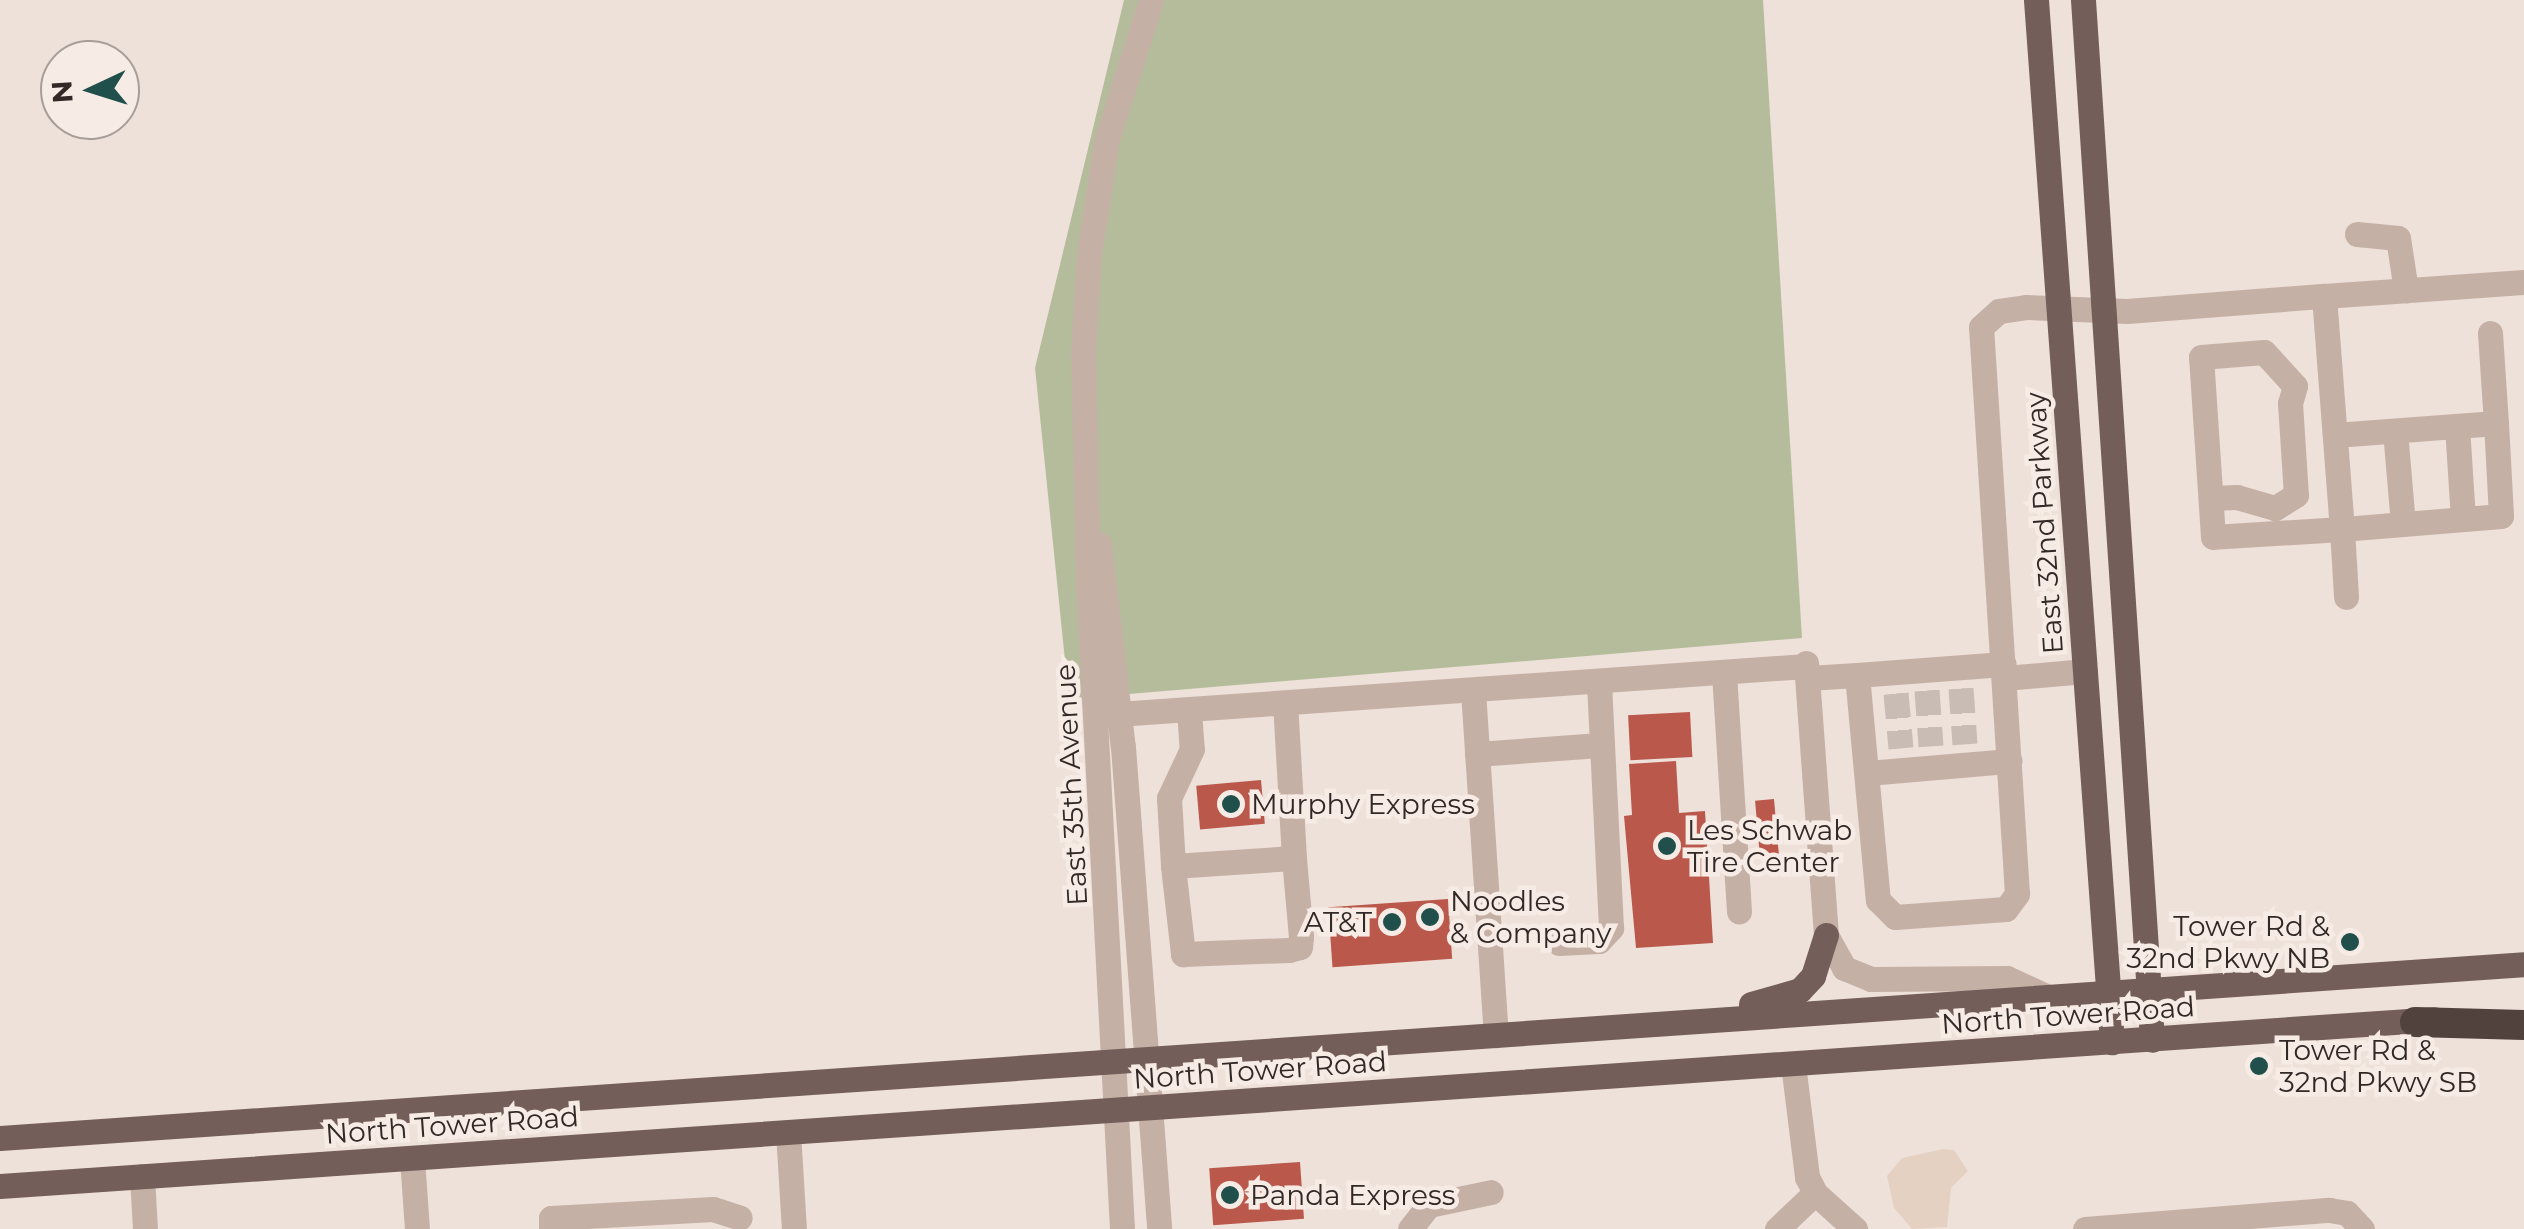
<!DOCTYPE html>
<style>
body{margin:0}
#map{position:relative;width:2524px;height:1229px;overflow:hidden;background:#eee1d9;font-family:Montserrat,sans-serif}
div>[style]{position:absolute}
.green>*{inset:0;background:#b5bc9b}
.plaza>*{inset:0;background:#e5d1c1}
.building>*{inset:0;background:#ba584b;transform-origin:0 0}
.minor-tunnel>*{height:25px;margin-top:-12.5px;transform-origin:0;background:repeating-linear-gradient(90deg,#c8bcb5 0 25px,transparent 0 37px)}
.minor>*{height:25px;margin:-12.5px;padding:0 12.5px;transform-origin:12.5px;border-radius:12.5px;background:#c5b0a6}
.major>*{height:25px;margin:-12.5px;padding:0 12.5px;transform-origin:12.5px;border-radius:12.5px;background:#735e59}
.highway>*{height:30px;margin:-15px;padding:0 15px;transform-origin:15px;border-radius:15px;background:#52423e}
.dots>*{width:28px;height:28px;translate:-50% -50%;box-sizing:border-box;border:5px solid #f7ece5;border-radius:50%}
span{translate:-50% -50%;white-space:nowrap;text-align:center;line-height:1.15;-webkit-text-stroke:9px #f7ece5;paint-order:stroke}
.street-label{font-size:28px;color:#322826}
.poi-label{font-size:28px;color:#322826}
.left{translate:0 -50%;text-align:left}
.right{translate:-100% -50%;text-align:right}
.north{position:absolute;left:40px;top:40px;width:100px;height:100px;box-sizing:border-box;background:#f7ece5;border:2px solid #a89e99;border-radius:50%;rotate:266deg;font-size:28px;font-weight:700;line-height:40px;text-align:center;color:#322826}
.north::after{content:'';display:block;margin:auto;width:35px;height:45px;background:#204f4c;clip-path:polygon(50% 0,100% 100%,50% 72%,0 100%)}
</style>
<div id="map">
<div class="green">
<div style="clip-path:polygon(1124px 0,1763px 0,1802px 638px,1069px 699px,1035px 368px)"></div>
</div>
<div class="plaza">
<div style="clip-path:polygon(1943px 1149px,1954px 1150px,1968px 1171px,1951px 1188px,1947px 1227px,1912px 1229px,1894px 1208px,1887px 1176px,1902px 1158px)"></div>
</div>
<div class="building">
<div style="left:1690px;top:712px;width:45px;height:62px;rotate:87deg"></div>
<div style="clip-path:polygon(1676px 761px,1679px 813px,1705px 811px,1713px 943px,1636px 948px,1624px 816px,1632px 815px,1629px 764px)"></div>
<div style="left:1261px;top:780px;width:44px;height:65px;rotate:85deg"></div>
<div style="left:1774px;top:799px;width:55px;height:19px;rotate:85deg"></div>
<div style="left:1448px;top:899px;width:60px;height:120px;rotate:86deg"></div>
<div style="left:1300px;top:1162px;width:57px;height:91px;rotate:86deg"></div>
</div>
<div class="minor-tunnel">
<div style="left:1961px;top:688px;width:56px;rotate:85.9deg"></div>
<div style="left:1927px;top:690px;width:56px;rotate:85.9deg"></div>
<div style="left:1896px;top:693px;width:55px;rotate:84.8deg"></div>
</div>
<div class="minor">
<div style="left:2357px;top:234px;width:41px;rotate:5.6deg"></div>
<div style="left:2398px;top:238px;width:53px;rotate:81.3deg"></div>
<div style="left:2324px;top:296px;width:200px;rotate:-4deg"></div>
<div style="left:2490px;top:333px;width:90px;rotate:86.2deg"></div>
<div style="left:2457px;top:426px;width:93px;rotate:86.3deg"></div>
<div style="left:2395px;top:431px;width:93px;rotate:85.1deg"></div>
<div style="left:2335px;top:435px;width:161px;rotate:-4.3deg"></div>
<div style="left:2496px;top:423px;width:93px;rotate:86.9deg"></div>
<div style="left:2501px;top:516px;width:160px;rotate:175.3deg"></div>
<div style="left:2342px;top:529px;width:68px;rotate:86.6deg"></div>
<div style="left:1099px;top:544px;width:204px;rotate:83.3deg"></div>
<div style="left:1123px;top:747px;width:483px;rotate:85.7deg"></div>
<div style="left:1806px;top:663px;width:273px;rotate:85.8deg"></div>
<div style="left:1826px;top:935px;width:38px;rotate:61deg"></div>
<div style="left:1844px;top:968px;width:29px;rotate:22deg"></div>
<div style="left:1871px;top:979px;width:136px;rotate:-0.4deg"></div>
<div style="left:2007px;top:978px;width:43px;rotate:24.8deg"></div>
<div style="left:1724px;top:673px;width:239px;rotate:86.4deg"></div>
<div style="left:1857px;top:675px;width:147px;rotate:-4.3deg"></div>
<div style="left:1808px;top:678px;width:49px;rotate:-3.5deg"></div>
<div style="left:1857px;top:675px;width:226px;rotate:84.7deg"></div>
<div style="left:1878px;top:900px;width:24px;rotate:45deg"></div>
<div style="left:1895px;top:917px;width:111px;rotate:-4.1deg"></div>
<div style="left:2006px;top:909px;width:19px;rotate:-54deg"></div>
<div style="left:2017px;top:894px;width:568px;rotate:-93.63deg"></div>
<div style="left:1981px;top:327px;width:24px;rotate:-42deg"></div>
<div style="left:1999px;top:311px;width:27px;rotate:-8deg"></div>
<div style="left:2026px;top:307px;width:101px;rotate:2.3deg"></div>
<div style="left:2127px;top:311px;width:198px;rotate:-4.4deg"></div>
<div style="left:2324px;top:296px;width:234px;rotate:85.6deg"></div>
<div style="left:2342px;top:529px;width:129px;rotate:176.5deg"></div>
<div style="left:2213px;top:537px;width:180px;rotate:-93.8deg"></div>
<div style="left:2201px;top:357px;width:63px;rotate:-4.5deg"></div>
<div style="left:2264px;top:352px;width:46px;rotate:47.6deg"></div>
<div style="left:2295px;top:386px;width:18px;rotate:106deg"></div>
<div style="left:2290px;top:403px;width:92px;rotate:86.3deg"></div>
<div style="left:2296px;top:495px;width:25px;rotate:148deg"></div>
<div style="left:2275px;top:508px;width:40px;rotate:-164deg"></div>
<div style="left:2237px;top:497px;width:26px;rotate:178deg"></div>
<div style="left:2005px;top:678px;width:80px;rotate:-5deg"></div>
<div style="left:1473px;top:691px;width:345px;rotate:86.2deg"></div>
<div style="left:1189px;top:710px;width:39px;rotate:86deg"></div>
<div style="left:1192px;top:749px;width:54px;rotate:115.1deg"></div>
<div style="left:1169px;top:798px;width:68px;rotate:86.6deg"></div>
<div style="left:1173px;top:866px;width:121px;rotate:-3.8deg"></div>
<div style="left:1294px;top:858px;width:155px;rotate:-93.3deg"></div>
<div style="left:1103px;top:715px;width:705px;rotate:-3.99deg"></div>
<div style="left:1477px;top:754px;width:123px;rotate:-4.2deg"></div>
<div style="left:1868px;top:773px;width:142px;rotate:-4.9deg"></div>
<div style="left:1173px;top:866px;width:89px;rotate:83.5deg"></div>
<div style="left:1183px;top:954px;width:106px;rotate:-2.2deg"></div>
<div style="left:1289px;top:950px;width:11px;rotate:-15deg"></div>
<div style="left:1300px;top:947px;width:10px;rotate:-84deg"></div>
<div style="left:1301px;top:937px;width:79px;rotate:-95.1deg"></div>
<div style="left:1559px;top:943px;width:40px;rotate:-2.9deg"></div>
<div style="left:1599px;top:941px;width:18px;rotate:-47deg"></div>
<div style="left:1611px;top:928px;width:247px;rotate:-92.8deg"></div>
<div style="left:1793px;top:1064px;width:114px;rotate:82.9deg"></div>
<div style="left:1807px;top:1177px;width:18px;rotate:63deg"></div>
<div style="left:1815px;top:1193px;width:54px;rotate:42deg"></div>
<div style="left:788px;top:1132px;width:97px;rotate:86.5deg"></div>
<div style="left:412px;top:1158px;width:71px;rotate:86deg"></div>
<div style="left:142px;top:1176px;width:53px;rotate:86.8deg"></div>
<div style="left:551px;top:1229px;width:11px;rotate:-90deg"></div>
<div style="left:551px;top:1218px;width:162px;rotate:-3.2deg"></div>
<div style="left:713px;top:1209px;width:28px;rotate:18deg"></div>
<div style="left:1122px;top:1229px;width:645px;rotate:-93.02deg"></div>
<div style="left:1088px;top:585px;width:231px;rotate:-91.2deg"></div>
<div style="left:1083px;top:354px;width:100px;rotate:-86.6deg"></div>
<div style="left:1089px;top:254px;width:116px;rotate:-81.1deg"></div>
<div style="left:1107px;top:139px;width:146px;rotate:-72.4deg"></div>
<div style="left:1410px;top:1229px;width:31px;rotate:-52deg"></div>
<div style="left:1429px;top:1205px;width:63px;rotate:-11.8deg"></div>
<div style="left:1777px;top:1229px;width:52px;rotate:-43.5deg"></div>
<div style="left:2085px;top:1229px;width:245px;rotate:-4.5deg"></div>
<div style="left:2329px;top:1210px;width:18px;rotate:9deg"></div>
<div style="left:2347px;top:1213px;width:22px;rotate:47deg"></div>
</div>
<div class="major">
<div style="left:2036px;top:0;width:1045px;rotate:85.83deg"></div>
<div style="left:2083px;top:0;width:1042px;rotate:86.2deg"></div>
<div style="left:1751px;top:1004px;width:51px;rotate:-15.9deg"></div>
<div style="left:1800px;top:990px;width:19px;rotate:-47deg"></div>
<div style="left:1813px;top:976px;width:43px;rotate:-72.4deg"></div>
<div style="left:0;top:1138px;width:2530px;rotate:-3.94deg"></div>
<div style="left:0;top:1186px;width:2440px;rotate:-3.92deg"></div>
</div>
<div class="highway">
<div style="left:2415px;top:1022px;width:109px;rotate:1.6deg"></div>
</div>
<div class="dots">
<div style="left:1231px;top:804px;background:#204f4c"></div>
<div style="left:1667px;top:846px;background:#204f4c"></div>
<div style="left:1430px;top:917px;background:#204f4c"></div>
<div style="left:1392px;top:922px;background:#204f4c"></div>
<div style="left:2350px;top:942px;background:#204f4c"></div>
<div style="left:2259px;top:1066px;background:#204f4c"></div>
<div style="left:1230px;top:1195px;background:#204f4c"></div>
</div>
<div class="street-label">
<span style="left:2044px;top:523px;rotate:-94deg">East 32nd Parkway</span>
<span style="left:1071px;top:785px;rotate:-93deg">East 35th Avenue</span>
<span style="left:2068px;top:1015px;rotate:-4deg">North Tower Road</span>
<span style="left:1260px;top:1070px;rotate:-4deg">North Tower Road</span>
<span style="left:452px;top:1125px;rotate:-4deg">North Tower Road</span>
</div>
<div class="poi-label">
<span class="left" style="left:1251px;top:804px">Murphy Express</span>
<span class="left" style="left:1687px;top:846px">Les Schwab<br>Tire Center</span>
<span class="left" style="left:1450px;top:917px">Noodles<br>&amp; Company</span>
<span class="right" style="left:1372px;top:922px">AT&amp;T</span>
<span class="right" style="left:2330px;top:942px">Tower Rd &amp;<br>32nd Pkwy NB</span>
<span class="left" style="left:2279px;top:1066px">Tower Rd &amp;<br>32nd Pkwy SB</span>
<span class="left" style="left:1250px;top:1195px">Panda Express</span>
</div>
<div class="north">N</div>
</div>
